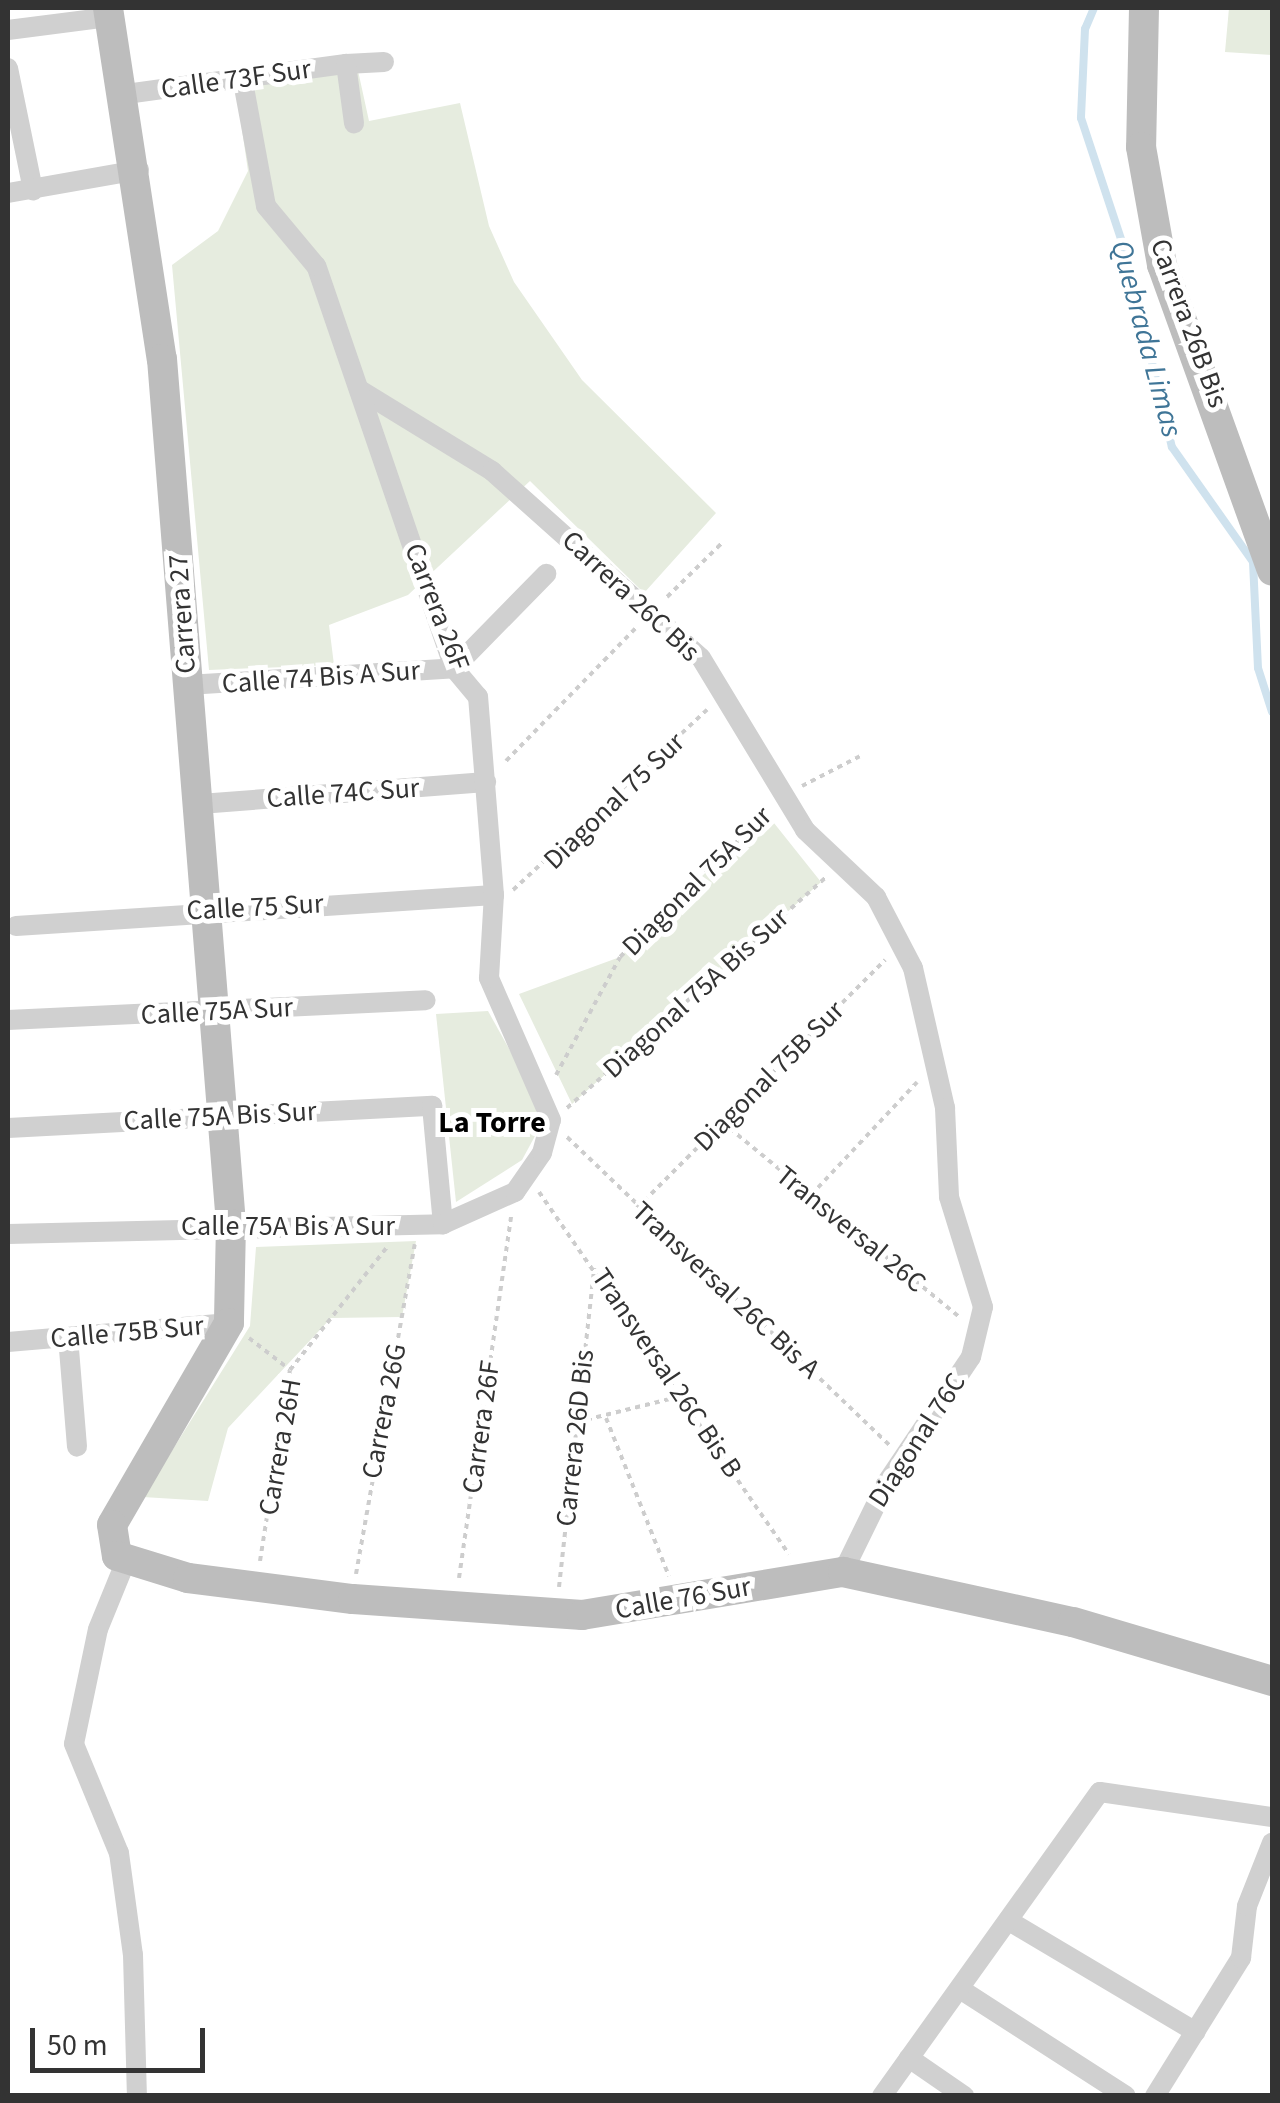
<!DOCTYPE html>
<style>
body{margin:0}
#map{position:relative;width:1280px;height:2103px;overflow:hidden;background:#fff;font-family:"Source Sans 3",sans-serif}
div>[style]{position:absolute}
.green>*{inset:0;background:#e6ecdf}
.stream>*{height:8px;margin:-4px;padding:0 4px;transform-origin:4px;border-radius:4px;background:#cfe2ee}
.path>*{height:4px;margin-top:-2px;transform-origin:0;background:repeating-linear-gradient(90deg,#cdcdcd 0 5px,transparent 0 10px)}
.street>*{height:20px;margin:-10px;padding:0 10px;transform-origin:10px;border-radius:10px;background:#d0d0d0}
.secondary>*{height:30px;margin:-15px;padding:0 15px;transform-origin:15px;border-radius:15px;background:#bdbdbd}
span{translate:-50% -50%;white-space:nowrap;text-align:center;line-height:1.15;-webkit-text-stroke:10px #fff;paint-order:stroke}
.street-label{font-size:28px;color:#333}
.water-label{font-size:30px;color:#3f7597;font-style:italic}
.neighbourhood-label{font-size:30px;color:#000;font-weight:700}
.frame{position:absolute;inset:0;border:10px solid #333;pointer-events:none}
.scale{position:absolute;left:30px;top:2028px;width:175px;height:45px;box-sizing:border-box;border:5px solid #333;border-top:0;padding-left:12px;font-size:30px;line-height:35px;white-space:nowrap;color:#333;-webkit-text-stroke:8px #fff;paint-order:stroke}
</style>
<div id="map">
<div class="green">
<div style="clip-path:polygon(1229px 8px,1272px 8px,1272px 55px,1225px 52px)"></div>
<div style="clip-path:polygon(357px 66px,369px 121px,460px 103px,489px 226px,514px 282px,582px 380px,716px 513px,644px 593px,530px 481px,408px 595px,329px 625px,334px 665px,209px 670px,172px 265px,218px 231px,248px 171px,236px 88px)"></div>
<div style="clip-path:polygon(766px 813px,821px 882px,572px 1104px,519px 994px,620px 957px)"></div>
<div style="clip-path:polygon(488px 1011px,537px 1099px,535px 1136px,522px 1160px,456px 1202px,436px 1014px)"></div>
<div style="clip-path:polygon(416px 1241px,402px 1317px,331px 1318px,228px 1428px,208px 1501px,143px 1497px,250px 1326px,256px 1247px)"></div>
</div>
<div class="stream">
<div style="left:1094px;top:8px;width:23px;rotate:113deg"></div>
<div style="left:1085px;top:29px;width:89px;rotate:92.6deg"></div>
<div style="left:1081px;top:118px;width:150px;rotate:71.7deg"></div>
<div style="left:1128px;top:260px;width:192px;rotate:76.8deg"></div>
<div style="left:1172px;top:447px;width:141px;rotate:54.8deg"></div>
<div style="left:1253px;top:562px;width:106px;rotate:87.3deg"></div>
<div style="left:1258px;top:668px;width:46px;rotate:72.3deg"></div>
</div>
<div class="path">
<div style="left:667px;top:597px;width:80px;rotate:-44.5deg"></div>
<div style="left:506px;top:761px;width:186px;rotate:-45.7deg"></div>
<div style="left:802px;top:786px;width:65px;rotate:-27.3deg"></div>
<div style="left:513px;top:890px;width:265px;rotate:-42.9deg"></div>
<div style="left:556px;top:1075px;width:134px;rotate:-61.5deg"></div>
<div style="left:620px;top:957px;width:206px;rotate:-44.6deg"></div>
<div style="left:567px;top:1108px;width:346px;rotate:-41.7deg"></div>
<div style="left:722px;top:1122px;width:306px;rotate:39.4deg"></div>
<div style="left:567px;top:1137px;width:446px;rotate:43.7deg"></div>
<div style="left:539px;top:1192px;width:440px;rotate:55.4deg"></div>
<div style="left:811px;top:1195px;width:155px;rotate:-46.8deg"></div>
<div style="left:637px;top:1208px;width:351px;rotate:-45deg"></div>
<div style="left:249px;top:1338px;width:51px;rotate:37.8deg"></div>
<div style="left:606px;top:1418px;width:170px;rotate:68.3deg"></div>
<div style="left:577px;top:1422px;width:108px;rotate:-13.9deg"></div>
<div style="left:260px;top:1561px;width:193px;rotate:-81.1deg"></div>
<div style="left:290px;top:1370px;width:157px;rotate:-51.7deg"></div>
<div style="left:356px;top:1574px;width:335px;rotate:-79.9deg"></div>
<div style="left:459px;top:1578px;width:366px;rotate:-81.8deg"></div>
<div style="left:559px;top:1587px;width:321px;rotate:-83.7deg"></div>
</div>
<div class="street">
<div style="left:8px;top:30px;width:103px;rotate:-7.3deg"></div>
<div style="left:346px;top:64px;width:38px;rotate:-3deg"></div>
<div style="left:8px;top:68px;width:125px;rotate:78.4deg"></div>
<div style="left:126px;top:94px;width:222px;rotate:-7.8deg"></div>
<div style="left:346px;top:64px;width:60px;rotate:82.3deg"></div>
<div style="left:8px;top:193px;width:133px;rotate:-10deg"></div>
<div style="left:360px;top:390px;width:155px;rotate:31.5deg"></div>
<div style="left:492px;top:471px;width:280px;rotate:41.8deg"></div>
<div style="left:701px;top:658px;width:201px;rotate:58.8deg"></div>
<div style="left:805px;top:830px;width:98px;rotate:43.3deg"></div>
<div style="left:876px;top:897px;width:80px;rotate:62.5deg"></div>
<div style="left:913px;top:968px;width:144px;rotate:77.1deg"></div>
<div style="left:945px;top:1108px;width:89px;rotate:87.4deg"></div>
<div style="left:949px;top:1197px;width:115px;rotate:72.8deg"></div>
<div style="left:983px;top:1307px;width:51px;rotate:103.5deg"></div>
<div style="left:971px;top:1357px;width:151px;rotate:123.9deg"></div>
<div style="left:887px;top:1482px;width:100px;rotate:116.1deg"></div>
<div style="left:454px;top:668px;width:132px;rotate:-45.6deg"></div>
<div style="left:187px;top:685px;width:268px;rotate:-3.6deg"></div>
<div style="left:200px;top:804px;width:287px;rotate:-4.4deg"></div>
<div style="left:16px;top:926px;width:479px;rotate:-3.7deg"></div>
<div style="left:8px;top:1020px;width:418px;rotate:-2.7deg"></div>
<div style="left:8px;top:1128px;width:425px;rotate:-3deg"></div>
<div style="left:432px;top:1106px;width:119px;rotate:84.7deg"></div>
<div style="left:8px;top:1234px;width:435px;rotate:-1.3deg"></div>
<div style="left:443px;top:1224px;width:79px;rotate:-24deg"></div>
<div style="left:515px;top:1192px;width:47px;rotate:-55.3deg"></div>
<div style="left:542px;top:1153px;width:34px;rotate:-75deg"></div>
<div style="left:551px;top:1120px;width:155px;rotate:-113.6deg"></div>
<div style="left:489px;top:978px;width:83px;rotate:-86.6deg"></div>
<div style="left:494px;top:895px;width:199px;rotate:-94.6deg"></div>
<div style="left:478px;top:697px;width:38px;rotate:-130deg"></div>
<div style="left:454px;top:668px;width:425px;rotate:-108.9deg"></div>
<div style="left:316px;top:266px;width:78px;rotate:-129.8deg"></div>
<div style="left:266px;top:206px;width:131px;rotate:-100.5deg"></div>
<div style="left:68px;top:1337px;width:110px;rotate:85.3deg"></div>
<div style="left:8px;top:1342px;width:222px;rotate:-4.9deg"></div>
<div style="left:125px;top:1563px;width:71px;rotate:112.2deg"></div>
<div style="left:98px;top:1629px;width:117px;rotate:101.8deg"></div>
<div style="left:74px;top:1744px;width:118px;rotate:67.6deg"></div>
<div style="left:119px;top:1853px;width:103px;rotate:82.2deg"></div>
<div style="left:133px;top:1955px;width:141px;rotate:88.4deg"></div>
<div style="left:1009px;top:1921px;width:217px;rotate:30.7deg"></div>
<div style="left:960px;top:1989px;width:197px;rotate:32.8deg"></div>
<div style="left:909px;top:2058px;width:67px;rotate:34.6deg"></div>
<div style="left:882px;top:2096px;width:374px;rotate:-54.4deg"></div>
<div style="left:1100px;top:1792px;width:174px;rotate:8.3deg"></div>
<div style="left:1155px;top:2096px;width:163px;rotate:-58.1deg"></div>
<div style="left:1241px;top:1958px;width:52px;rotate:-83.4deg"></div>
<div style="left:1247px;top:1906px;width:68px;rotate:-68.4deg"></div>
</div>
<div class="secondary">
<div style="left:108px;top:8px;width:355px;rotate:81.3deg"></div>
<div style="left:162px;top:359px;width:868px;rotate:85.44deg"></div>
<div style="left:231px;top:1224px;width:99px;rotate:91.2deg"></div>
<div style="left:229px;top:1323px;width:233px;rotate:120.1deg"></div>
<div style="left:112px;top:1525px;width:31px;rotate:81deg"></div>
<div style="left:117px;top:1556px;width:74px;rotate:17.2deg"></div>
<div style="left:188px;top:1578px;width:166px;rotate:7.3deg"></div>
<div style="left:353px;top:1599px;width:230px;rotate:4deg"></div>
<div style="left:582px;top:1615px;width:265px;rotate:-9.4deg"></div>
<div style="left:843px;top:1572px;width:235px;rotate:12.3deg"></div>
<div style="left:1073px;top:1622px;width:208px;rotate:16.5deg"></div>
<div style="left:1144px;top:8px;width:139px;rotate:91.2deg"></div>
<div style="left:1141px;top:147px;width:120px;rotate:79.9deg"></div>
<div style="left:1162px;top:265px;width:325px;rotate:70.2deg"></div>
</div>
<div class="street-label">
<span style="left:236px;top:79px;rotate:-8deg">Calle 73F Sur</span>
<span style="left:1189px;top:323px;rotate:70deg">Carrera 26B Bis</span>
<span style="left:631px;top:596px;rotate:43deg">Carrera 26C Bis</span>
<span style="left:437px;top:607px;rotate:69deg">Carrera 26F</span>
<span style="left:182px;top:614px;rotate:-94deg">Carrera 27</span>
<span style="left:321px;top:677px;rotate:-4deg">Calle 74 Bis A Sur</span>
<span style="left:343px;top:793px;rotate:-4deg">Calle 74C Sur</span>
<span style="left:614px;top:801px;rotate:-44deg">Diagonal 75 Sur</span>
<span style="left:697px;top:881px;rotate:-45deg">Diagonal 75A Sur</span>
<span style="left:255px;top:907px;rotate:-3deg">Calle 75 Sur</span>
<span style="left:696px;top:993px;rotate:-42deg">Diagonal 75A Bis Sur</span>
<span style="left:217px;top:1011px;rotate:-3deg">Calle 75A Sur</span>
<span style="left:769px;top:1076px;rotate:-45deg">Diagonal 75B Sur</span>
<span style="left:220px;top:1116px;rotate:-3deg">Calle 75A Bis Sur</span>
<span style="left:288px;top:1226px">Calle 75A Bis A Sur</span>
<span style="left:851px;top:1229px;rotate:39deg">Transversal 26C</span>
<span style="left:726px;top:1290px;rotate:43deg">Transversal 26C Bis A</span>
<span style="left:127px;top:1332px;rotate:-5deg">Calle 75B Sur</span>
<span style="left:667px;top:1373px;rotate:56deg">Transversal 26C Bis B</span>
<span style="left:384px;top:1411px;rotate:-79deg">Carrera 26G</span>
<span style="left:481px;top:1427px;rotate:-82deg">Carrera 26F</span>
<span style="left:575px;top:1438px;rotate:-84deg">Carrera 26D Bis</span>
<span style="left:917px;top:1440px;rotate:-57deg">Diagonal 76C</span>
<span style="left:280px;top:1447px;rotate:-80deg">Carrera 26H</span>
<span style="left:683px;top:1598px;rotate:-10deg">Calle 76 Sur</span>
</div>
<div class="water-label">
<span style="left:1146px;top:339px;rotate:75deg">Quebrada Limas</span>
</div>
<div class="neighbourhood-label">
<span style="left:492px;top:1123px">La Torre</span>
</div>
<div class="frame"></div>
<div class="scale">50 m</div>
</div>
